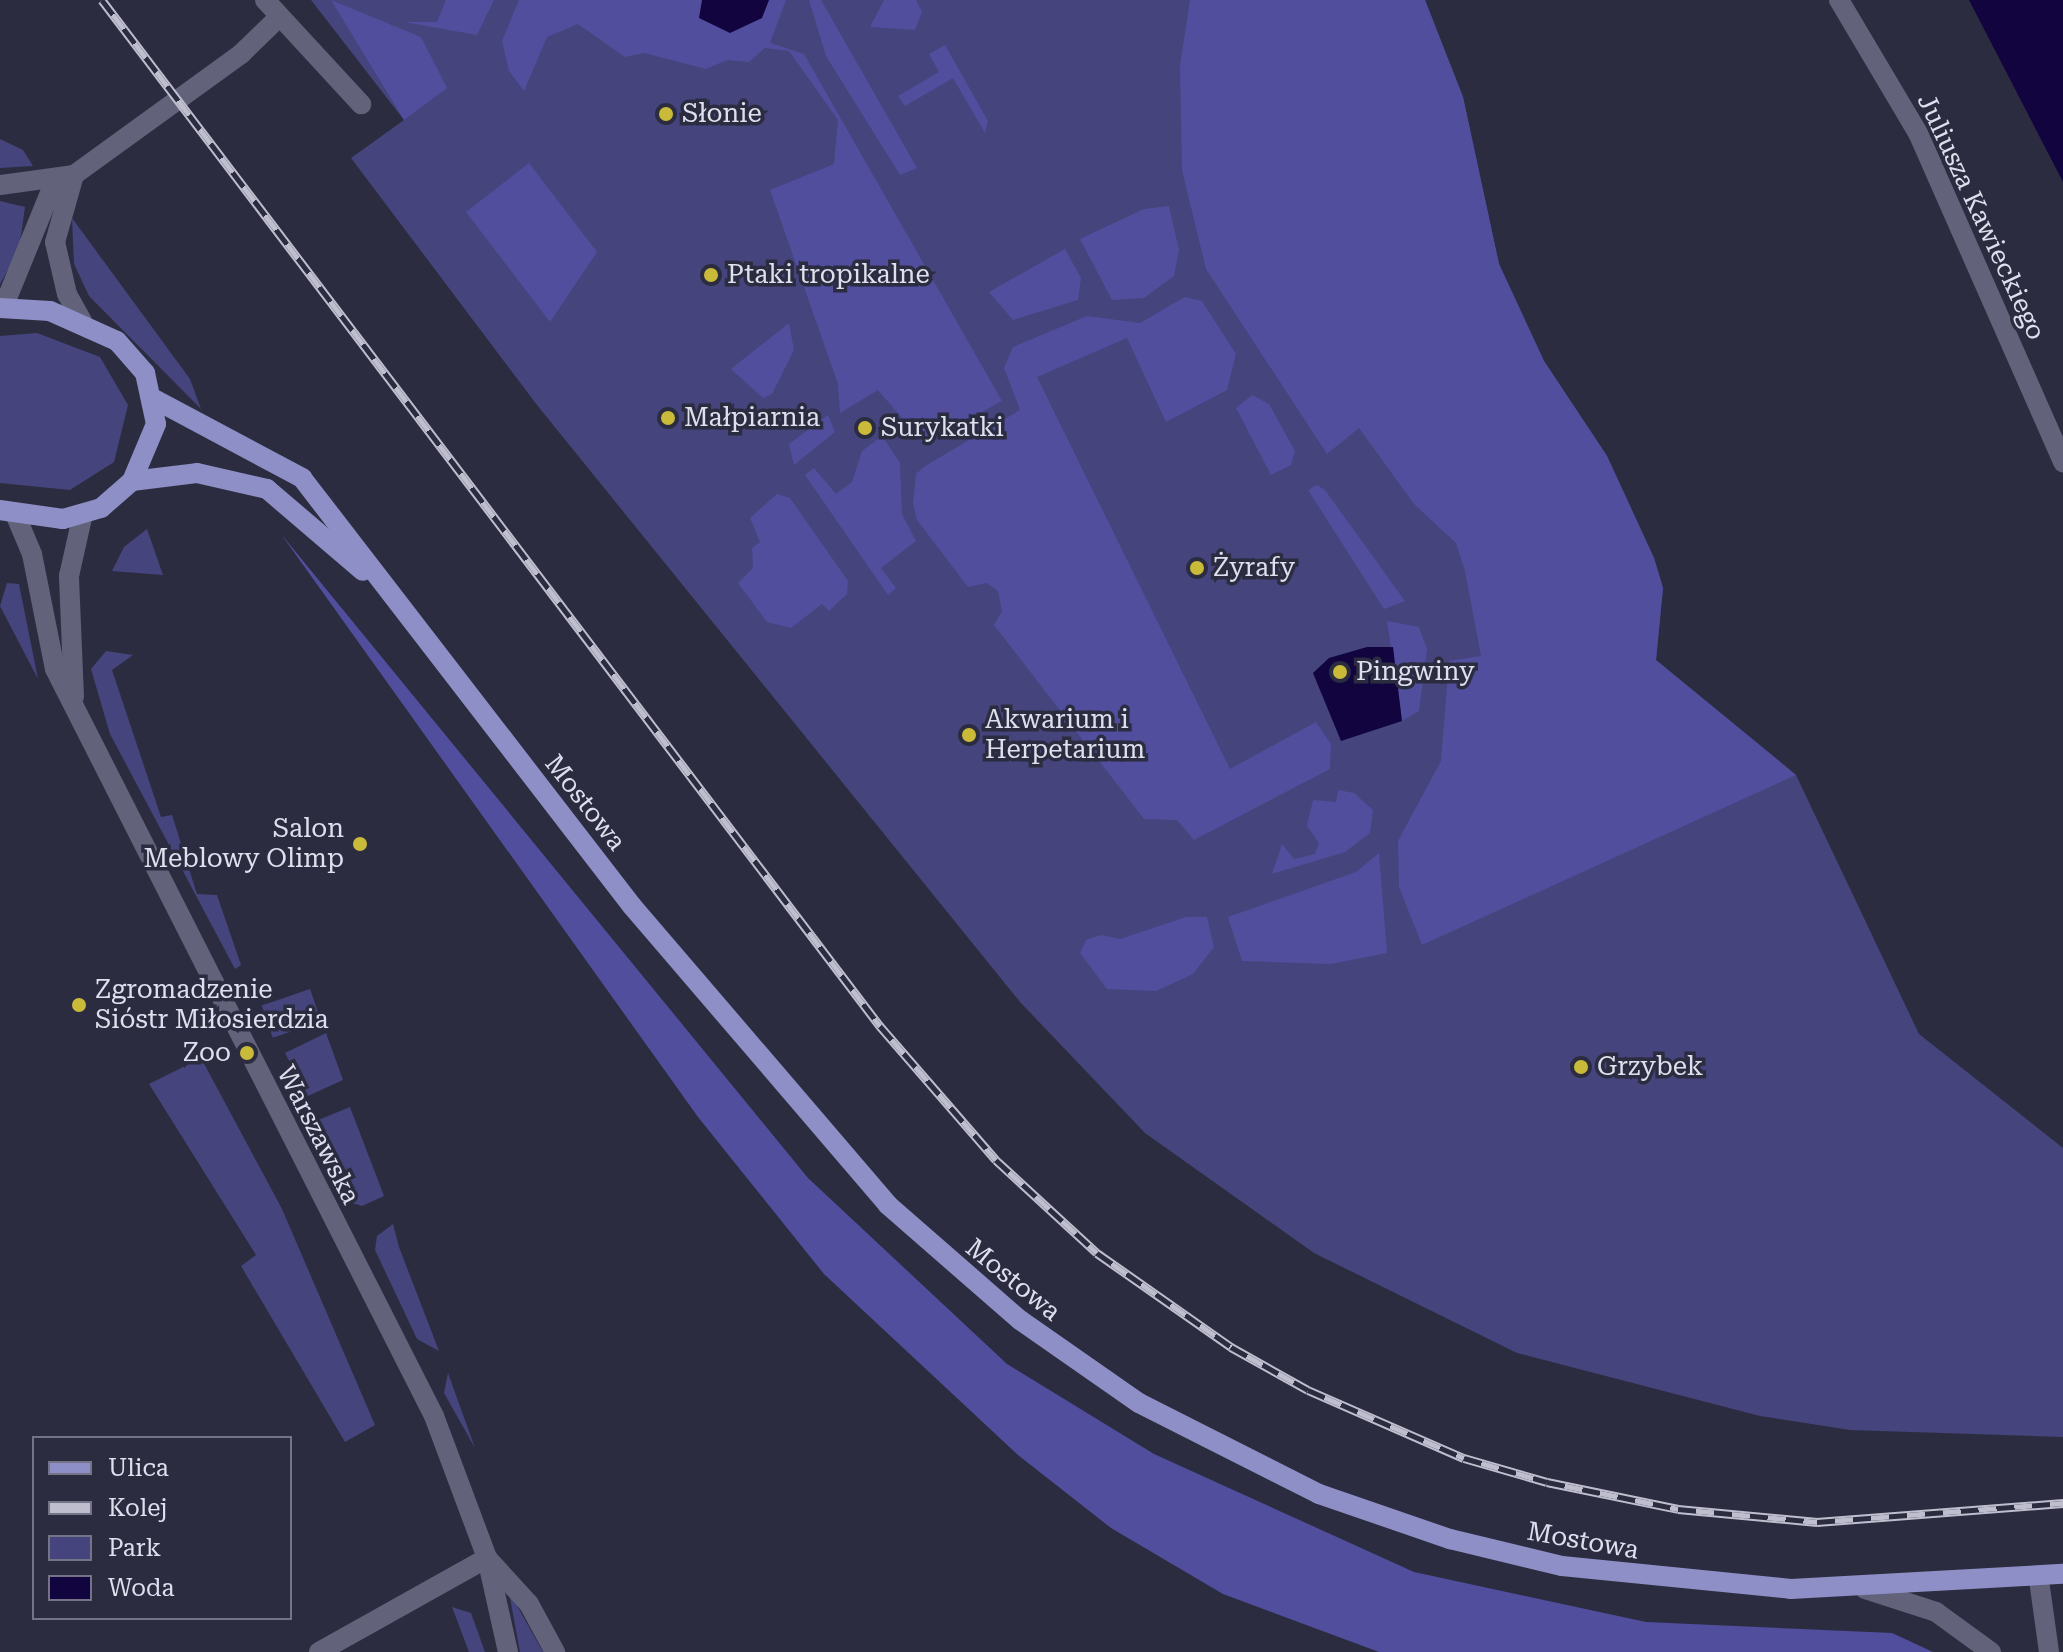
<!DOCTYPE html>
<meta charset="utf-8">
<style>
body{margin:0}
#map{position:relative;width:2063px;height:1652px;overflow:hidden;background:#2c2c41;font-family:"Roboto Serif",serif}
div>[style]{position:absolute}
.green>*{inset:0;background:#45447c;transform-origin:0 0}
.forest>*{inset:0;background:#514e9e}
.water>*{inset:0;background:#11043f}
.minor>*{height:20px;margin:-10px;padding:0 10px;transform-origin:10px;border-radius:10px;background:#62637b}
.major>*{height:20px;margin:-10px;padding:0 10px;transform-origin:10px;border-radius:10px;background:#8e8fc6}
.rail>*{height:9px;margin-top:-4.5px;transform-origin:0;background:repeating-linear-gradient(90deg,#2c2c41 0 18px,#bebece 0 36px);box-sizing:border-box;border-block:2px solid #bebece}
.dots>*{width:22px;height:22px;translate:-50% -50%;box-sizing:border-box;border:4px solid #2c2c41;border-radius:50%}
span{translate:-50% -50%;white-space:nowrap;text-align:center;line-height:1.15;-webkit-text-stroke:7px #2c2c41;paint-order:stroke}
.poi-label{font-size:26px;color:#dfe0ee}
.left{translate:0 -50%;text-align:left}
.right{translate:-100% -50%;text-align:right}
.street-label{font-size:26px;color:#dfe0ee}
.legend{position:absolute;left:32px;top:1436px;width:260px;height:184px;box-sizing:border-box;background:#2c2c41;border:2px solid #747486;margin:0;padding:10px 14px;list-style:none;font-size:24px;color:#dfe0ee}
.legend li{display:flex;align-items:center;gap:16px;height:40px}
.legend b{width:40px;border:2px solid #747486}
</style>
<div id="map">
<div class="green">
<div style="clip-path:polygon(311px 0,1425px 0,1463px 97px,1499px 264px,1544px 361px,1607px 456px,1654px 558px,1663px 588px,1656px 660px,1796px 775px,1919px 1034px,2063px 1148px,2063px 1437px,1850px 1430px,1760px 1416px,1517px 1353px,1314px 1253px,1145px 1133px,1020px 1002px,537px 405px,351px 158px,404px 120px)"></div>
<div style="clip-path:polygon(0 139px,23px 150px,33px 166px,0 168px)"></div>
<div style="clip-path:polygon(0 201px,25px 207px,19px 250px,0 284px)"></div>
<div style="clip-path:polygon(72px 218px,190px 379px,201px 409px,89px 296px,74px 264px)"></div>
<div style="clip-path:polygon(37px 333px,100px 357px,128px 405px,114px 462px,70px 490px,0 483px,0 336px)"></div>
<div style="clip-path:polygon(147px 529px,163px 575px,112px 571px,124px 547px)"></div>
<div style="clip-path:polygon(7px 583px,19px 584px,38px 679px,0 606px)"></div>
<div style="clip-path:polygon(106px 651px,133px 655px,112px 670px,161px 817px,172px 815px,197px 894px,217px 895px,241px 965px,235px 969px,110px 734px,91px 669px)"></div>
<div style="left:310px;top:989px;width:34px;height:51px;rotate:71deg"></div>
<div style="clip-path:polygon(326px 1033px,343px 1080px,308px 1096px,285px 1053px)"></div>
<div style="clip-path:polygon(201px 1058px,282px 1209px,375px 1425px,345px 1442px,241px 1266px,256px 1255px,149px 1084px)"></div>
<div style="clip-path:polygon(350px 1107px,384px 1196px,362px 1206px,349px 1202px,311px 1123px)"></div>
<div style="clip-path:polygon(393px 1224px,399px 1247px,439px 1351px,417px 1339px,375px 1250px,377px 1236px)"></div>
<div style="clip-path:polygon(448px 1373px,475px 1448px,444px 1393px)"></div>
<div style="clip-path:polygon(510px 1598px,515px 1602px,543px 1652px,520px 1652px)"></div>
<div style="clip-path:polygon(452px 1607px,471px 1613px,485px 1652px,469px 1652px)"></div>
</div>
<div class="forest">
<div style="clip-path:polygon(331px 0,421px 37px,447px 88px,404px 120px)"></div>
<div style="clip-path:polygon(446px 0,494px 0,477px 35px,404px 22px,437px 22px)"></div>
<div style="clip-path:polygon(519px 0,786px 0,770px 43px,804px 54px,1002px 401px,924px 444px,878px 390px,840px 413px,838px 384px,770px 190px,834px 164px,838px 120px,789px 51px,765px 48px,749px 62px,727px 60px,706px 69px,644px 53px,625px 57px,578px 24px,547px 37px,524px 91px,509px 71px,502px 41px)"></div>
<div style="clip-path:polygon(809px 0,821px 0,917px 168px,900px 175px,826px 56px)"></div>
<div style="clip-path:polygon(884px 0,916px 0,922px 12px,915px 30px,870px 27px)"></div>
<div style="clip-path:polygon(1190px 0,1425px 0,1463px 97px,1499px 264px,1544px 361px,1607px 456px,1654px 558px,1663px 588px,1656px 660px,1796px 775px,1422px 945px,1399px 887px,1398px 841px,1441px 761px,1449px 661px,1481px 656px,1465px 571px,1456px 543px,1414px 504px,1359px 428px,1327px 454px,1206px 269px,1182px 170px,1180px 65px)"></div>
<div style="clip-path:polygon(945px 45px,988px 121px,985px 133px,953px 78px,905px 106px,898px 96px,939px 72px,929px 54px)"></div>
<div style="clip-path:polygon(529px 163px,597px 252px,550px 322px,466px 212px)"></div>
<div style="clip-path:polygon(1169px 206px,1179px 250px,1174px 276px,1144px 298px,1112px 300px,1080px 239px,1144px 209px)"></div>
<div style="clip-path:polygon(1065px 249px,1081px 278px,1078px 300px,1013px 320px,989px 292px)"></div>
<div style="clip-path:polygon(1185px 297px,1202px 301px,1236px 354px,1227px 390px,1166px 422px,1127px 338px,1037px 377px,1230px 769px,1316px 722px,1331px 744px,1330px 769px,1194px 840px,1177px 820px,1144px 819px,994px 625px,1002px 611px,998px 591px,987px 583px,968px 587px,917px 520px,913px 503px,916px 474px,925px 466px,1020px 410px,1004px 368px,1013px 347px,1087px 316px,1140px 323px)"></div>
<div style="clip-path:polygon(789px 323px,794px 350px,772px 394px,763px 398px,731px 369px)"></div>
<div style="clip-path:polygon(1252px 395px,1269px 404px,1295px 451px,1291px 465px,1271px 475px,1236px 408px)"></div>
<div style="clip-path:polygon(828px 415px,835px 432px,794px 465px,789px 444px)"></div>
<div style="clip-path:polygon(882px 436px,900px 463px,902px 514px,916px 541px,881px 568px,896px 588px,888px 595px,805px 475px,814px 468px,836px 494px,852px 482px,862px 451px)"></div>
<div style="clip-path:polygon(1317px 485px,1325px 490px,1405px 601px,1384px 609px,1308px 490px)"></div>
<div style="clip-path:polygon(777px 494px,790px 498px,848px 581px,847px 594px,829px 611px,822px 604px,791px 628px,767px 622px,738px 583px,753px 568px,752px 548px,760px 542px,750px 518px)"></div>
<div style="clip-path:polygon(281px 534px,808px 1178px,1007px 1364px,1154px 1454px,1414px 1572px,1646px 1622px,1892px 1633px,1933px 1652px,1379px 1652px,1223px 1594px,1111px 1528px,1018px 1455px,824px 1274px,698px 1117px)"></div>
<div style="clip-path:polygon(1387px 621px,1419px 627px,1427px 649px,1419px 711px,1402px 721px)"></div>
<div style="clip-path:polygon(1338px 790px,1354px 793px,1373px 810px,1370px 833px,1345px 852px,1272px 874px,1282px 844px,1294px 859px,1315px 854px,1319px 843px,1307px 826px,1313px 800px,1336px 802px)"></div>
<div style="clip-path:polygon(1379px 853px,1387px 953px,1331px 964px,1242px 961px,1228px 917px,1356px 872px)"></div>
<div style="clip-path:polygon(1186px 917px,1207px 917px,1214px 947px,1193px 974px,1156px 991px,1107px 989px,1080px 953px,1086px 940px,1101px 935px,1120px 939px)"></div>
</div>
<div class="water">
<div style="clip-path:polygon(702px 0,769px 0,762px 18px,730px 33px,699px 18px)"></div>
<div style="clip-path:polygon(1969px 0,2063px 0,2063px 182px)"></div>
<div style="clip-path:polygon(1367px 647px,1393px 647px,1402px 721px,1341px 741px,1313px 673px,1329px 658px)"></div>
</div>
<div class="minor">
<div style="left:265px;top:0;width:142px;rotate:47.3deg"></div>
<div style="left:1839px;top:0;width:155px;rotate:59.3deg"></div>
<div style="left:1918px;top:133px;width:360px;rotate:66.2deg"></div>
<div style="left:74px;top:175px;width:70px;rotate:105.8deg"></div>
<div style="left:55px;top:242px;width:53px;rotate:77deg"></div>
<div style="left:67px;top:294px;width:31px;rotate:61deg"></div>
<div style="left:0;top:185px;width:75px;rotate:-7.7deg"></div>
<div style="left:74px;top:175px;width:206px;rotate:-35.9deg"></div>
<div style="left:241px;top:54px;width:53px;rotate:-44.2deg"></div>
<div style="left:3px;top:308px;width:135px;rotate:-67.8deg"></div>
<div style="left:16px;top:516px;width:41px;rotate:67.2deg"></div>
<div style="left:32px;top:554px;width:117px;rotate:78.7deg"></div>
<div style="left:55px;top:669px;width:838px;rotate:63.1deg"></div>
<div style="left:434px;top:1416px;width:152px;rotate:69.5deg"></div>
<div style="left:487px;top:1558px;width:96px;rotate:77.4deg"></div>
<div style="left:74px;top:697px;width:121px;rotate:-92.4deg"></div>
<div style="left:69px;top:576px;width:59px;rotate:-77.4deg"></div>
<div style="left:487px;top:1558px;width:62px;rotate:47.6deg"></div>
<div style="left:529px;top:1604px;width:55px;rotate:61.6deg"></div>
<div style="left:2039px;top:1580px;width:73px;rotate:82.1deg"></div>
<div style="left:1865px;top:1589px;width:75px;rotate:17.9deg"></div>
<div style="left:1936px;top:1612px;width:68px;rotate:36deg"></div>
<div style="left:319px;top:1652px;width:193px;rotate:-29.2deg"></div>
</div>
<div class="major">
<div style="left:0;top:308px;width:50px;rotate:3.4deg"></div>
<div style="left:50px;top:311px;width:73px;rotate:24.1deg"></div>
<div style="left:117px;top:341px;width:43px;rotate:48.8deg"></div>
<div style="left:145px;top:373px;width:52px;rotate:77.8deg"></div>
<div style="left:156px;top:424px;width:62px;rotate:112.8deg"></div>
<div style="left:132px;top:481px;width:41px;rotate:138.9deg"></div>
<div style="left:101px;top:508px;width:40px;rotate:164deg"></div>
<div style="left:63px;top:519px;width:64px;rotate:-171.9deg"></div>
<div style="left:156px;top:400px;width:166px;rotate:28.1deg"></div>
<div style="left:302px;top:478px;width:540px;rotate:52.37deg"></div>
<div style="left:632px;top:906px;width:394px;rotate:49.4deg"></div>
<div style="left:888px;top:1205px;width:175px;rotate:41.1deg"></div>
<div style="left:1020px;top:1320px;width:145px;rotate:34.9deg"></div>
<div style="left:1139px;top:1403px;width:202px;rotate:26.8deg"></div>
<div style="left:1319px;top:1494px;width:139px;rotate:19deg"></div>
<div style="left:1450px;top:1539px;width:115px;rotate:13.6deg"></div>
<div style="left:1562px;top:1566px;width:230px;rotate:5.7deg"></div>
<div style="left:1791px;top:1589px;width:272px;rotate:-3.2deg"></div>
<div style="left:132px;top:481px;width:65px;rotate:-7deg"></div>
<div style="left:197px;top:473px;width:72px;rotate:12.9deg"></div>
<div style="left:267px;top:489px;width:126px;rotate:40.5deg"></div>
</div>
<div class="rail">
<div style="left:102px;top:0;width:1288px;rotate:52.83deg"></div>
<div style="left:880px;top:1026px;width:177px;rotate:49.1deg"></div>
<div style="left:996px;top:1160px;width:137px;rotate:42.6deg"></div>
<div style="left:1097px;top:1253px;width:164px;rotate:35deg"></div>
<div style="left:1231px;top:1347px;width:88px;rotate:29.2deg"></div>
<div style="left:1308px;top:1390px;width:170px;rotate:23.6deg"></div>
<div style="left:1464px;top:1458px;width:86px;rotate:16.1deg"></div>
<div style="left:1547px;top:1482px;width:134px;rotate:11.6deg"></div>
<div style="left:1678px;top:1509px;width:140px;rotate:5.3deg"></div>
<div style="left:1817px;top:1522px;width:247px;rotate:-4.4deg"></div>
</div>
<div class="dots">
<div style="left:666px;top:114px;background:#caba3a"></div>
<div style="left:711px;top:275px;background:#caba3a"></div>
<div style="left:668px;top:418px;background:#caba3a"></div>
<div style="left:865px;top:428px;background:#caba3a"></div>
<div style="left:1197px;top:568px;background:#caba3a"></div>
<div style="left:1340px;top:672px;background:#caba3a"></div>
<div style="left:969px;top:735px;background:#caba3a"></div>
<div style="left:360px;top:844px;background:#caba3a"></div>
<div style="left:79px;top:1005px;background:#caba3a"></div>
<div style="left:247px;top:1053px;background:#caba3a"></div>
<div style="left:1581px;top:1067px;background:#caba3a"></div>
</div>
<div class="poi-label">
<span class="left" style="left:682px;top:114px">Słonie</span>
<span class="left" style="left:727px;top:275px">Ptaki tropikalne</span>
<span class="left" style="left:684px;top:418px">Małpiarnia</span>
<span class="left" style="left:881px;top:428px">Surykatki</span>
<span class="left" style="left:1213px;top:568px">Żyrafy</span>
<span class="left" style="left:1356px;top:672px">Pingwiny</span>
<span class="left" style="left:985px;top:735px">Akwarium i<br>Herpetarium</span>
<span class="right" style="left:344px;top:844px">Salon<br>Meblowy Olimp</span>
<span class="left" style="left:95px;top:1005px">Zgromadzenie<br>Sióstr Miłosierdzia</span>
<span class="right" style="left:231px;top:1053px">Zoo</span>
<span class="left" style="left:1597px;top:1067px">Grzybek</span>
</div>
<div class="street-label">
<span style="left:1981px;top:217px;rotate:65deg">Juliusza Kawieckiego</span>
<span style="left:585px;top:803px;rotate:52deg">Mostowa</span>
<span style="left:318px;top:1135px;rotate:63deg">Warszawska</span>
<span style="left:1013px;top:1280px;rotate:39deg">Mostowa</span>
<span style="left:1583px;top:1541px;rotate:10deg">Mostowa</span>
</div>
<ul class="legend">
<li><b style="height:10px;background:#8e8fc6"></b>Ulica</li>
<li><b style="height:10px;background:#bebece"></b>Kolej</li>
<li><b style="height:22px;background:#45447c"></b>Park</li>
<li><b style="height:22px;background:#11043f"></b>Woda</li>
</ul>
</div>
